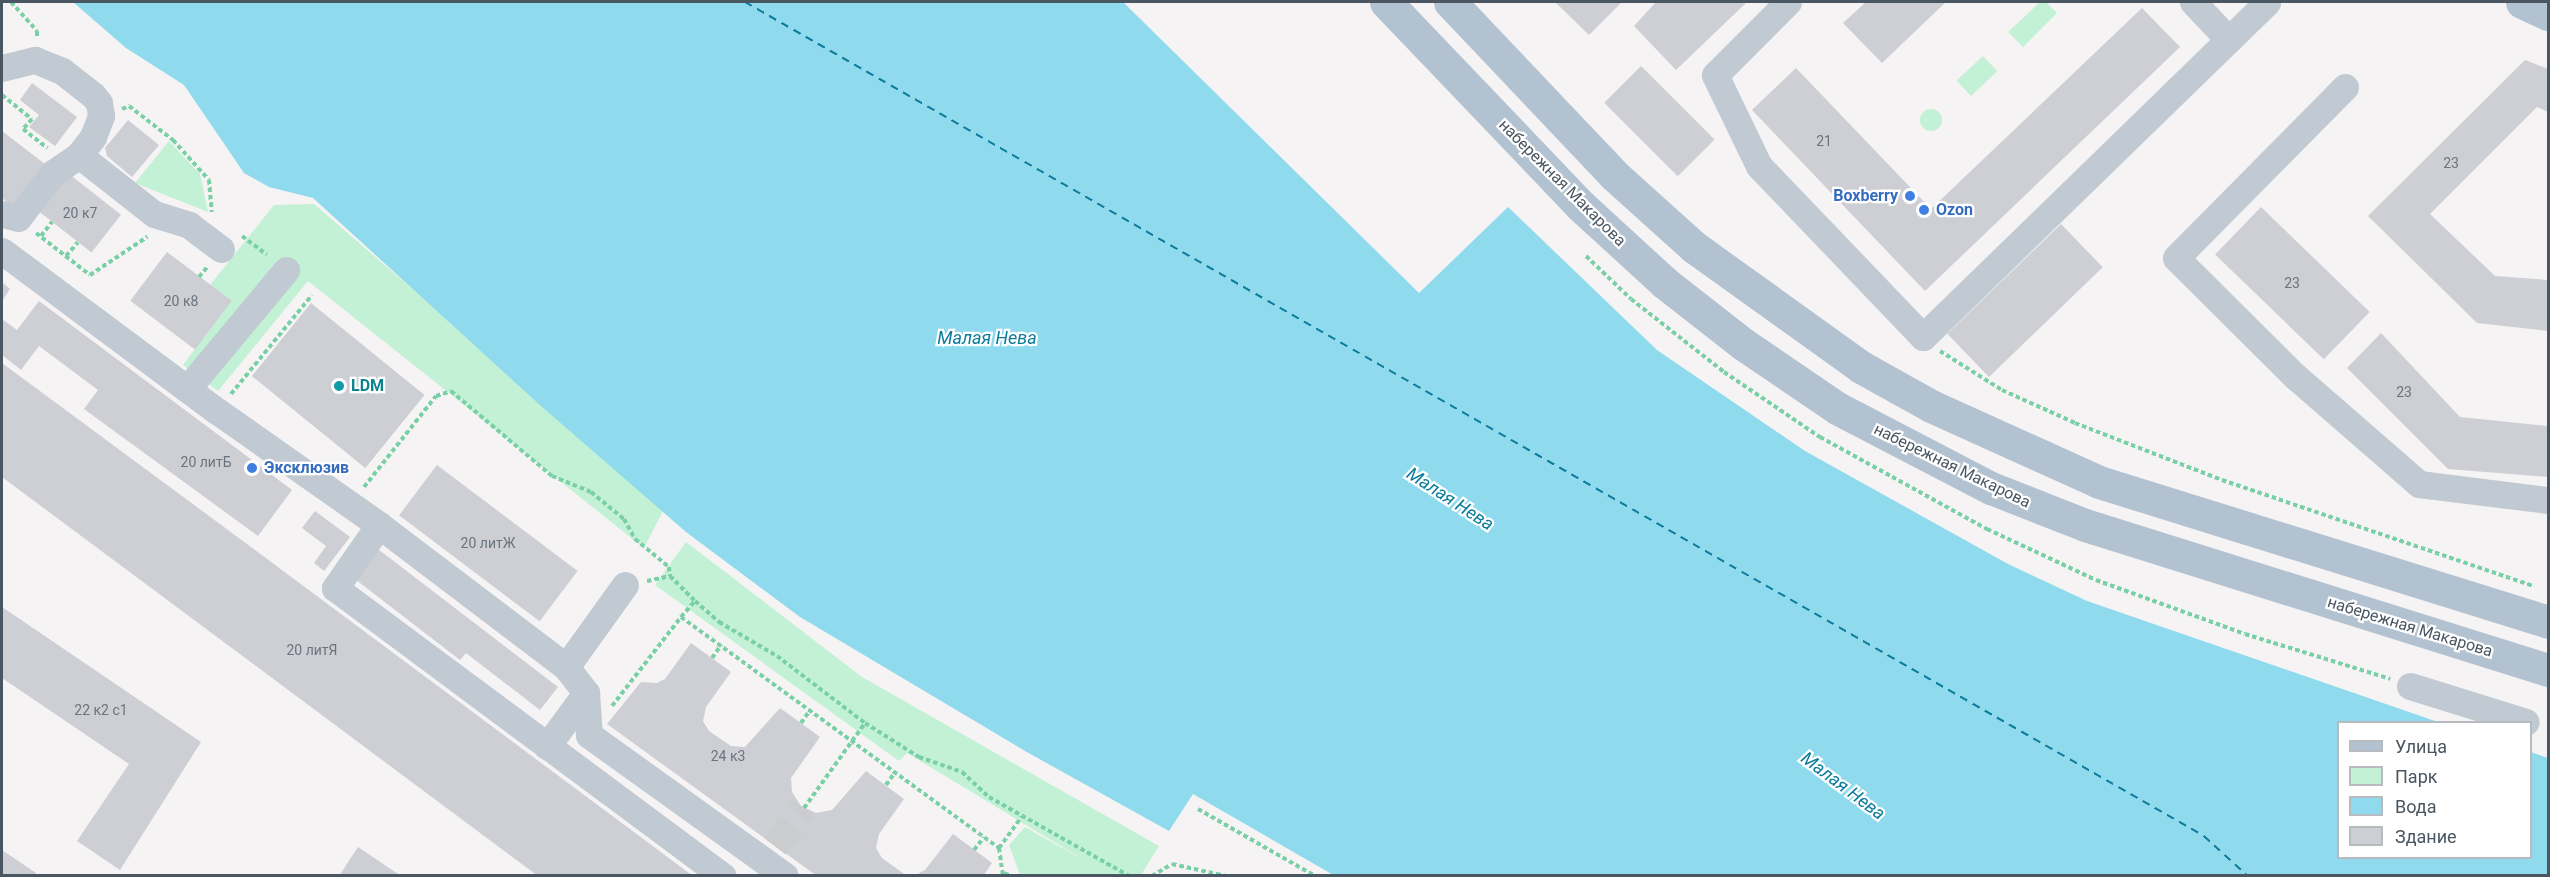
<!DOCTYPE html>
<meta charset="utf-8">
<style>
body{margin:0}
#map{position:relative;width:2550px;height:877px;overflow:hidden;background:#f5f3f3;font-family:Roboto,sans-serif}
div>[style]{position:absolute}
.green>*{inset:0;background:#c3f1d5;transform-origin:0 0}
.round{border-radius:50%}
.water>*{inset:0;background:#90daee}
.ferry>*{height:1.5px;margin-top:-0.75px;transform-origin:0;background:repeating-linear-gradient(90deg,#0c7c9b 0 8px,transparent 0 14px)}
.building>*{inset:0;background:#cdcfd5;transform-origin:0 0}
.minor-tunnel>*{height:27px;margin-top:-13.5px;transform-origin:0;background:repeating-linear-gradient(90deg,#caccce 0 27px,transparent 0 41px)}
.path>*{height:4px;margin-top:-2px;transform-origin:0;background:repeating-linear-gradient(90deg,#7ad0a6 0 4.5px,transparent 0 7.5px)}
.minor>*{height:27px;margin:-13.5px;padding:0 13.5px;transform-origin:13.5px;border-radius:13.5px;background:#c1cad2}
.major>*{height:33px;margin:-16.5px;padding:0 16.5px;transform-origin:16.5px;border-radius:16.5px;background:#b3c2d1}
.dots>*{width:16px;height:16px;translate:-50% -50%;box-sizing:border-box;border:3px solid #fff;border-radius:50%}
span{translate:-50% -50%;white-space:nowrap;text-align:center;line-height:1.15;-webkit-text-stroke:4.5px #fff;paint-order:stroke}
.number-label{font-size:14px;color:#6b747e}
.number-label span{-webkit-text-stroke-width:0}
.street-label{font-size:16px;color:#4a5661}
.shop-label{font-size:16px;color:#366cbe;font-weight:700}
.right{translate:-100% -50%;text-align:right}
.left{translate:0 -50%;text-align:left}
.culture-label{font-size:16px;color:#0d838f;font-weight:700}
.water-label{font-size:18px;color:#0c7c9b;font-style:italic}
.frame{position:absolute;inset:0;border:3px solid #4a5661;pointer-events:none}
.legend{position:absolute;left:2337px;top:721px;width:195px;height:138px;box-sizing:border-box;background:#fff;border:2px solid #b7bbc0;margin:0;padding:8px 10px;list-style:none;font-size:18px;color:#4a5661}
.legend li{display:flex;align-items:center;gap:12px;height:30px}
.legend b{width:30px;border:2px solid #b7bbc0}
</style>
<div id="map">
<div class="green">
<div style="clip-path:polygon(2040px 2px,2046px 2px,2057px 13px,2023px 47px,2008px 32px)"></div>
<div style="left:1983px;top:56px;width:21px;height:36px;rotate:47deg"></div>
<div class="round" style="left:1920px;top:109px;width:22px;height:22px"></div>
<div style="clip-path:polygon(169px 141px,200px 174px,208px 212px,135px 183px)"></div>
<div style="clip-path:polygon(314px 204px,665px 507px,644px 548px,308px 281px,218px 391px,183px 365px,231px 301px,210px 285px,274px 205px)"></div>
<div style="clip-path:polygon(686px 542px,862px 677px,1159px 846px,1141px 875px,1020px 875px,1009px 845px,1025px 827px,1089px 863px,907px 753px,899px 761px,655px 585px)"></div>
</div>
<div class="water">
<div style="clip-path:polygon(73px 2px,1123px 2px,1419px 293px,1508px 207px,1657px 350px,1805px 451px,2008px 564px,2087px 601px,2438px 722px,2338px 722px,2338px 858px,2530px 858px,2531px 752px,2548px 758px,2548px 875px,1335px 876px,1193px 794px,1169px 831px,1025px 751px,800px 617px,686px 532px,541px 406px,313px 198px,269px 187px,244px 173px,184px 85px,126px 48px)"></div>
</div>
<div class="ferry">
<div style="left:745px;top:2px;width:1681px;rotate:29.75deg"></div>
<div style="left:2204px;top:836px;width:59px;rotate:42.3deg"></div>
</div>
<div class="building">
<div style="clip-path:polygon(1555px 2px,1622px 2px,1589px 35px)"></div>
<div style="clip-path:polygon(1656px 2px,1747px 2px,1676px 70px,1634px 26px)"></div>
<div style="clip-path:polygon(1866px 2px,1946px 2px,1882px 63px,1843px 23px)"></div>
<div style="clip-path:polygon(2142px 8px,2180px 47px,1925px 291px,1752px 110px,1796px 68px,1931px 209px)"></div>
<div style="clip-path:polygon(2525px 60px,2548px 69px,2548px 112px,2537px 107px,2430px 214px,2495px 276px,2548px 280px,2548px 331px,2477px 323px,2368px 216px)"></div>
<div style="left:1641px;top:66px;width:104px;height:52px;rotate:45deg"></div>
<div style="clip-path:polygon(32px 83px,77px 117px,55px 146px,29px 127px,39px 115px,20px 100px)"></div>
<div style="clip-path:polygon(128px 120px,159px 145px,132px 177px,107px 156px,105px 148px)"></div>
<div style="clip-path:polygon(2px 131px,45px 164px,13px 207px,2px 198px)"></div>
<div style="left:69px;top:174px;width:66px;height:48px;rotate:38deg"></div>
<div style="left:2261px;top:207px;width:151px;height:66px;rotate:44deg"></div>
<div style="left:2061px;top:224px;width:60px;height:158px;rotate:46deg"></div>
<div style="left:167px;top:252px;width:81px;height:61px;rotate:37deg"></div>
<div style="clip-path:polygon(2px 282px,10px 289px,2px 301px)"></div>
<div style="clip-path:polygon(39px 301px,292px 490px,258px 536px,84px 409px,98px 390px,39px 346px,21px 370px,2px 355px,2px 319px,17px 330px)"></div>
<div style="left:311px;top:303px;width:146px;height:94px;rotate:39deg"></div>
<div style="clip-path:polygon(2381px 333px,2460px 417px,2548px 426px,2548px 477px,2448px 469px,2347px 368px)"></div>
<div style="clip-path:polygon(2px 363px,251px 547px,693px 876px,538px 876px,2px 477px)"></div>
<div style="left:437px;top:465px;width:176px;height:63px;rotate:37deg"></div>
<div style="clip-path:polygon(315px 511px,350px 537px,324px 571px,314px 563px,326px 546px,302px 528px)"></div>
<div style="clip-path:polygon(374px 546px,558px 687px,540px 710px,466px 653px,460px 660px,351px 576px)"></div>
<div style="clip-path:polygon(2px 607px,201px 742px,120px 870px,77px 841px,129px 764px,2px 678px)"></div>
<div style="clip-path:polygon(691px 643px,731px 672px,706px 707px,703px 721px,709px 731px,731px 746px,745px 747px,780px 708px,820px 737px,791px 778px,792px 792px,801px 806px,816px 813px,832px 810px,866px 771px,904px 799px,879px 834px,876px 848px,882px 858px,907px 876px,817px 876px,607px 724px,641px 682px,657px 683px,665px 679px)"></div>
<div style="clip-path:polygon(953px 834px,992px 863px,983px 876px,914px 876px,925px 870px)"></div>
<div style="clip-path:polygon(358px 847px,401px 876px,339px 876px)"></div>
<div style="clip-path:polygon(2px 850px,36px 873px,34px 876px,2px 876px)"></div>
</div>
<div class="minor-tunnel">
<div style="left:775px;top:846px;width:48px;rotate:-52.7deg"></div>
</div>
<div class="path">
<div style="left:11px;top:2px;width:39px;rotate:48deg"></div>
<div style="left:37px;top:31px;width:8px;rotate:90deg"></div>
<div style="left:2px;top:95px;width:38px;rotate:39deg"></div>
<div style="left:32px;top:119px;width:13px;rotate:132deg"></div>
<div style="left:23px;top:129px;width:31px;rotate:38deg"></div>
<div style="left:122px;top:109px;width:8px;rotate:-23deg"></div>
<div style="left:129px;top:106px;width:56px;rotate:37.7deg"></div>
<div style="left:173px;top:140px;width:54px;rotate:48deg"></div>
<div style="left:209px;top:180px;width:32px;rotate:85deg"></div>
<div style="left:36px;top:233px;width:68px;rotate:37.9deg"></div>
<div style="left:90px;top:275px;width:69px;rotate:-33.7deg"></div>
<div style="left:41px;top:236px;width:18px;rotate:-52deg"></div>
<div style="left:242px;top:236px;width:31px;rotate:37deg"></div>
<div style="left:66px;top:256px;width:18px;rotate:-49deg"></div>
<div style="left:1586px;top:256px;width:62px;rotate:43.7deg"></div>
<div style="left:1631px;top:299px;width:118px;rotate:38.1deg"></div>
<div style="left:1724px;top:372px;width:116px;rotate:34.1deg"></div>
<div style="left:1820px;top:437px;width:191px;rotate:28.9deg"></div>
<div style="left:1987px;top:529px;width:120px;rotate:25.1deg"></div>
<div style="left:2096px;top:580px;width:158px;rotate:19.9deg"></div>
<div style="left:2245px;top:634px;width:152px;rotate:17.2deg"></div>
<div style="left:199px;top:277px;width:13px;rotate:-51deg"></div>
<div style="left:1940px;top:351px;width:73px;rotate:32.2deg"></div>
<div style="left:2002px;top:390px;width:80px;rotate:24.3deg"></div>
<div style="left:2075px;top:423px;width:158px;rotate:21.2deg"></div>
<div style="left:2222px;top:480px;width:330px;rotate:18.8deg"></div>
<div style="left:231px;top:394px;width:128px;rotate:-50.7deg"></div>
<div style="left:364px;top:487px;width:116px;rotate:-51.6deg"></div>
<div style="left:436px;top:396px;width:16px;rotate:-18deg"></div>
<div style="left:451px;top:391px;width:132px;rotate:40.1deg"></div>
<div style="left:552px;top:476px;width:42px;rotate:22.3deg"></div>
<div style="left:591px;top:492px;width:43px;rotate:39.3deg"></div>
<div style="left:624px;top:519px;width:23px;rotate:61deg"></div>
<div style="left:635px;top:539px;width:44px;rotate:39.5deg"></div>
<div style="left:669px;top:567px;width:9px;rotate:84deg"></div>
<div style="left:670px;top:576px;width:35px;rotate:45deg"></div>
<div style="left:647px;top:581px;width:24px;rotate:-12deg"></div>
<div style="left:681px;top:617px;width:21px;rotate:-49deg"></div>
<div style="left:695px;top:601px;width:32px;rotate:41deg"></div>
<div style="left:719px;top:622px;width:67px;rotate:30.4deg"></div>
<div style="left:777px;top:656px;width:111px;rotate:37.3deg"></div>
<div style="left:865px;top:723px;width:64px;rotate:32.2deg"></div>
<div style="left:919px;top:757px;width:46px;rotate:19.2deg"></div>
<div style="left:962px;top:772px;width:37px;rotate:43deg"></div>
<div style="left:989px;top:797px;width:161px;rotate:29.4deg"></div>
<div style="left:712px;top:658px;width:16px;rotate:-55deg"></div>
<div style="left:612px;top:706px;width:113px;rotate:-52.2deg"></div>
<div style="left:681px;top:617px;width:393px;rotate:36deg"></div>
<div style="left:999px;top:848px;width:28px;rotate:82deg"></div>
<div style="left:801px;top:723px;width:16px;rotate:-55deg"></div>
<div style="left:886px;top:785px;width:16px;rotate:-55deg"></div>
<div style="left:804px;top:808px;width:105px;rotate:-54.3deg"></div>
<div style="left:1198px;top:809px;width:135px;rotate:29.8deg"></div>
<div style="left:999px;top:848px;width:39px;rotate:-54deg"></div>
<div style="left:974px;top:850px;width:16px;rotate:-52deg"></div>
<div style="left:1004px;top:873px;width:8px;rotate:23deg"></div>
<div style="left:1152px;top:876px;width:23px;rotate:-31deg"></div>
<div style="left:1172px;top:864px;width:55px;rotate:12.5deg"></div>
</div>
<div class="minor">
<div style="left:1788px;top:2px;width:103px;rotate:135deg"></div>
<div style="left:1715px;top:75px;width:101px;rotate:64.2deg"></div>
<div style="left:1759px;top:166px;width:237px;rotate:46.2deg"></div>
<div style="left:1923px;top:337px;width:480px;rotate:-44.2deg"></div>
<div style="left:2193px;top:2px;width:52px;rotate:46.5deg"></div>
<div style="left:2px;top:68px;width:34px;rotate:-14deg"></div>
<div style="left:35px;top:60px;width:29px;rotate:22deg"></div>
<div style="left:62px;top:71px;width:39px;rotate:38deg"></div>
<div style="left:93px;top:95px;width:10px;rotate:53deg"></div>
<div style="left:99px;top:103px;width:13px;rotate:81deg"></div>
<div style="left:101px;top:116px;width:22px;rotate:111deg"></div>
<div style="left:93px;top:137px;width:23px;rotate:128deg"></div>
<div style="left:79px;top:155px;width:32px;rotate:145deg"></div>
<div style="left:53px;top:173px;width:57px;rotate:127.9deg"></div>
<div style="left:18px;top:218px;width:16px;rotate:-166deg"></div>
<div style="left:2345px;top:87px;width:240px;rotate:134.7deg"></div>
<div style="left:2176px;top:258px;width:169px;rotate:44.8deg"></div>
<div style="left:2296px;top:377px;width:163px;rotate:41deg"></div>
<div style="left:2419px;top:484px;width:130px;rotate:7.1deg"></div>
<div style="left:79px;top:155px;width:95px;rotate:38.2deg"></div>
<div style="left:154px;top:214px;width:37px;rotate:17deg"></div>
<div style="left:189px;top:225px;width:40px;rotate:37deg"></div>
<div style="left:2px;top:251px;width:268px;rotate:36.7deg"></div>
<div style="left:217px;top:411px;width:198px;rotate:35.1deg"></div>
<div style="left:379px;top:525px;width:235px;rotate:37.2deg"></div>
<div style="left:566px;top:667px;width:33px;rotate:52deg"></div>
<div style="left:586px;top:693px;width:66px;rotate:126.3deg"></div>
<div style="left:187px;top:389px;width:155px;rotate:-50.2deg"></div>
<div style="left:379px;top:525px;width:77px;rotate:124.9deg"></div>
<div style="left:335px;top:588px;width:483px;rotate:36.6deg"></div>
<div style="left:566px;top:667px;width:101px;rotate:-54.3deg"></div>
<div style="left:2410px;top:686px;width:121px;rotate:17.2deg"></div>
<div style="left:586px;top:693px;width:42px;rotate:85.9deg"></div>
<div style="left:589px;top:735px;width:241px;rotate:35.7deg"></div>
</div>
<div class="major">
<div style="left:1386px;top:2px;width:282px;rotate:46.3deg"></div>
<div style="left:1581px;top:206px;width:114px;rotate:42.5deg"></div>
<div style="left:1665px;top:283px;width:99px;rotate:38deg"></div>
<div style="left:1743px;top:344px;width:114px;rotate:34.2deg"></div>
<div style="left:1837px;top:408px;width:174px;rotate:27.5deg"></div>
<div style="left:1991px;top:488px;width:101px;rotate:21.5deg"></div>
<div style="left:2085px;top:525px;width:485px;rotate:17.4deg"></div>
<div style="left:1450px;top:2px;width:238px;rotate:46.5deg"></div>
<div style="left:1614px;top:175px;width:108px;rotate:42deg"></div>
<div style="left:1694px;top:247px;width:206px;rotate:35.7deg"></div>
<div style="left:1861px;top:367px;width:80px;rotate:29.1deg"></div>
<div style="left:1931px;top:406px;width:184px;rotate:24.3deg"></div>
<div style="left:2099px;top:482px;width:470px;rotate:17.3deg"></div>
<div style="left:2522px;top:2px;width:29px;rotate:25deg"></div>
</div>
<div class="dots">
<div style="left:1910px;top:196px;background:#3f7fe0"></div>
<div style="left:1924px;top:210px;background:#3f7fe0"></div>
<div style="left:339px;top:386px;background:#0f9aa8"></div>
<div style="left:252px;top:468px;background:#3f7fe0"></div>
</div>
<div class="number-label">
<span style="left:1824px;top:141px">21</span>
<span style="left:2451px;top:163px">23</span>
<span style="left:80px;top:213px">20 к7</span>
<span style="left:2292px;top:283px">23</span>
<span style="left:181px;top:301px">20 к8</span>
<span style="left:2404px;top:392px">23</span>
<span style="left:206px;top:462px">20 литБ</span>
<span style="left:488px;top:543px">20 литЖ</span>
<span style="left:312px;top:650px">20 литЯ</span>
<span style="left:101px;top:710px">22 к2 с1</span>
<span style="left:728px;top:756px">24 к3</span>
</div>
<div class="street-label">
<span style="left:1562px;top:183px;rotate:45deg">набережная Макарова</span>
<span style="left:1952px;top:466px;rotate:26deg">набережная Макарова</span>
<span style="left:2410px;top:627px;rotate:17deg">набережная Макарова</span>
</div>
<div class="shop-label">
<span class="right" style="left:1898px;top:196px">Boxberry</span>
<span class="left" style="left:1936px;top:210px">Ozon</span>
<span class="left" style="left:264px;top:468px">Эксклюзив</span>
</div>
<div class="culture-label">
<span class="left" style="left:351px;top:386px">LDM</span>
</div>
<div class="water-label">
<span style="left:987px;top:338px">Малая Нева</span>
<span style="left:1450px;top:499px;rotate:33deg">Малая Нева</span>
<span style="left:1843px;top:786px;rotate:37deg">Малая Нева</span>
</div>
<div class="frame"></div>
<ul class="legend">
<li><b style="height:8px;background:#b3c2d1"></b>Улица</li>
<li><b style="height:16px;background:#c3f1d5"></b>Парк</li>
<li><b style="height:16px;background:#90daee"></b>Вода</li>
<li><b style="height:16px;background:#cdcfd5"></b>Здание</li>
</ul>
</div>
